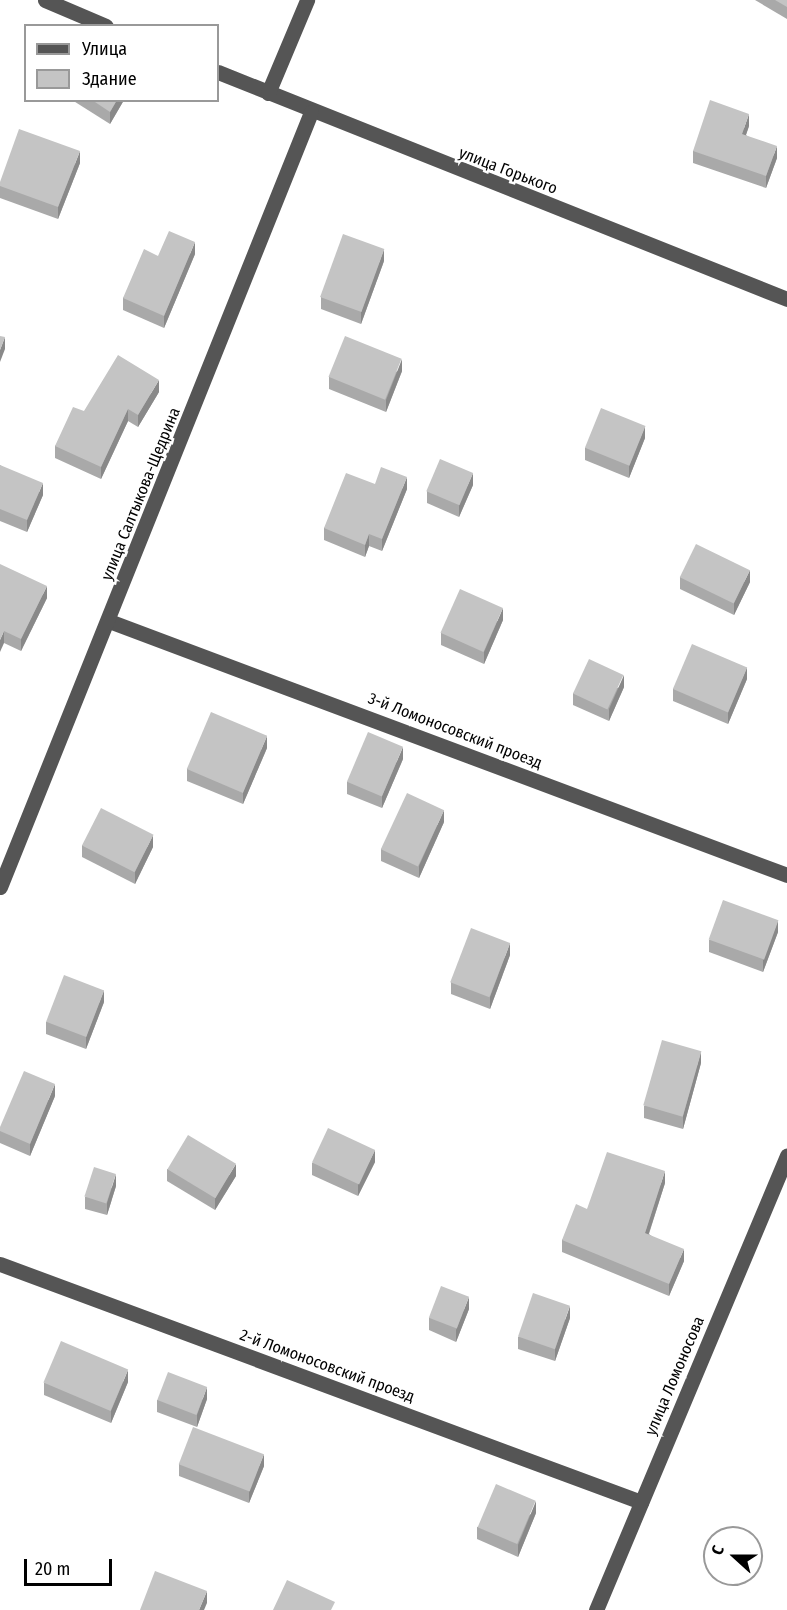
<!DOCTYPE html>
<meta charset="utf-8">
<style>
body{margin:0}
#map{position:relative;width:787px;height:1610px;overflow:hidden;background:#fff;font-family:"Fira Sans Condensed",sans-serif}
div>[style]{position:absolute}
.minor>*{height:15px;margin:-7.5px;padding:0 7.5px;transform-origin:7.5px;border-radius:7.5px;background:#555}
.wall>*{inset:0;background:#a9a9a9}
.shaded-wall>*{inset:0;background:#898989}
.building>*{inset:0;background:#c4c4c4;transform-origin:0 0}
span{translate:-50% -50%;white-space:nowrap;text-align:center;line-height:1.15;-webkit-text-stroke:5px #fff;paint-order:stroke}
.street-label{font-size:16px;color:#000}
.legend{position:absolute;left:24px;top:24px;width:195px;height:78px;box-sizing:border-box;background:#fff;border:2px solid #999;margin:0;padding:8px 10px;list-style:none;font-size:18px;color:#000}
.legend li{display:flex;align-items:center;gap:12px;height:30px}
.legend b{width:30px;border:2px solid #999}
.north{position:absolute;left:703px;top:1526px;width:60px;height:60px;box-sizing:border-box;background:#fff;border:2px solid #999;border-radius:50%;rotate:291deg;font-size:16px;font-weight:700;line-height:24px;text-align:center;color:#000}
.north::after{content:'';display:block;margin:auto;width:21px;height:27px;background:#000;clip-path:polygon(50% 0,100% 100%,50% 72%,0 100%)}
.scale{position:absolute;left:24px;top:1559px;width:88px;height:27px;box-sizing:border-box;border:3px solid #000;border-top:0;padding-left:8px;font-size:18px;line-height:21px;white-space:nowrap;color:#000;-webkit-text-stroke:4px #fff;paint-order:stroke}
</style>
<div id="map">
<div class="minor">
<div style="left:45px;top:0;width:66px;rotate:23.1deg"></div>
<div style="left:218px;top:72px;width:613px;rotate:21.75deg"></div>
<div style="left:268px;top:93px;width:101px;rotate:-67.2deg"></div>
<div style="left:109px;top:621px;width:724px;rotate:20.54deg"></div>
<div style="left:0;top:887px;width:835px;rotate:-68.13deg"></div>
<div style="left:0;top:1264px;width:684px;rotate:20.37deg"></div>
<div style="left:596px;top:1610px;width:493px;rotate:-67.2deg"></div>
</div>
<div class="wall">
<div style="clip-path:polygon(755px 0,787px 0,787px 19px)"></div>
<div style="clip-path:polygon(72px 100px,124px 100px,110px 124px)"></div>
<div style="clip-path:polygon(749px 126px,746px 135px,777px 158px,766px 188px,693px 163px,693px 151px)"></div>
<div style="clip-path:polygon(80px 163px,58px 219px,0 198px,0 182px)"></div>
<div style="clip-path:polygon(195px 254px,164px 328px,123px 310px,123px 298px,158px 256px)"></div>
<div style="clip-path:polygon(384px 261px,361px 324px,321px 309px,321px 297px)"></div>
<div style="clip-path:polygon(402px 371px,386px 412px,329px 389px,329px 377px)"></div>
<div style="clip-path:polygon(159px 392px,138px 427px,128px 421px,101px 479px,55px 458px,55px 446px,84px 411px)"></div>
<div style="clip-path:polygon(645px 438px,629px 478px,585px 460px,585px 448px)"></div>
<div style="clip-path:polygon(0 465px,43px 495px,27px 532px,0 521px)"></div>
<div style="clip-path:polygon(375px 484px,407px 489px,382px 551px,369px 546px,365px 557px,324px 540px,324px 528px)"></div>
<div style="clip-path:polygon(473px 485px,459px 517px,427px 503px,427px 491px)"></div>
<div style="clip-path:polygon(0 565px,47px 598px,21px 651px,4px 643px)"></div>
<div style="clip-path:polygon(680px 577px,750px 582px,734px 615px,680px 589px)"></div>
<div style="clip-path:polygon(503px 620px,484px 664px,441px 645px,441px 633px)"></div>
<div style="clip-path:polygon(747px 679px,728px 724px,673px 701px,673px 689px)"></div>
<div style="clip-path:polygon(624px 687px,609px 721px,573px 705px,573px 693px)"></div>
<div style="clip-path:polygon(267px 748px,243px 804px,187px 781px,187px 769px)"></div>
<div style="clip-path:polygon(403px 759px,382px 808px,347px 794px,347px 782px)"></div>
<div style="clip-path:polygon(444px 822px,419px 878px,381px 861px,381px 849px)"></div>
<div style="clip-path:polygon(82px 845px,153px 847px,135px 884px,82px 857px)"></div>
<div style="clip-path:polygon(778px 932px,763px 972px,709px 952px,709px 940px)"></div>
<div style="clip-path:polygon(510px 955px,490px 1009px,451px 994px,451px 982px)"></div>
<div style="clip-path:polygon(104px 1002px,86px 1049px,46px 1034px,46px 1022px)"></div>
<div style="clip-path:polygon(701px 1063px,683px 1129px,644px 1118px,644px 1106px)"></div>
<div style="clip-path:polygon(55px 1096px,30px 1156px,0 1143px,0 1131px)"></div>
<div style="clip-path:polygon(375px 1162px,358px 1196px,312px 1175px,312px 1163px)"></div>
<div style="clip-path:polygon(167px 1169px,236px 1176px,215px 1210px,167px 1181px)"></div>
<div style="clip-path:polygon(665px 1183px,649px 1234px,684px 1261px,669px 1296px,562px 1252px,562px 1240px,587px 1209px)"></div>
<div style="clip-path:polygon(116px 1186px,107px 1215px,85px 1209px,85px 1197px)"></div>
<div style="clip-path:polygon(469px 1309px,456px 1342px,429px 1330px,429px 1318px)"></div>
<div style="clip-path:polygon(570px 1318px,555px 1361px,518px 1349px,518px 1337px)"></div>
<div style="clip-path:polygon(128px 1382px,111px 1423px,44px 1395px,44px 1383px)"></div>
<div style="clip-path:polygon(207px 1399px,197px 1427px,157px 1412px,157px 1400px)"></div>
<div style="clip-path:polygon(179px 1464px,264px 1466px,249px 1503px,179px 1476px)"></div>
<div style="clip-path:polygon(536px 1513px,518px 1557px,477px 1539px,477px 1527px)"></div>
</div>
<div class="shaded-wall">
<div style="clip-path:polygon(117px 100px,124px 100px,110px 124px,110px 112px)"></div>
<div style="clip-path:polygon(749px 114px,749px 126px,742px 146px,742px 134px)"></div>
<div style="clip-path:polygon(777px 146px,777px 158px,766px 188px,766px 176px)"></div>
<div style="clip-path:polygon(80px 151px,80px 163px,58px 219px,58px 207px)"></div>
<div style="clip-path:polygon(195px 242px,195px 254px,164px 328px,164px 316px)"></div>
<div style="clip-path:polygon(384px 249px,384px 261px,361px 324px,361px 312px)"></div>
<div style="clip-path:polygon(5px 337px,5px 349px,0 362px,0 350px)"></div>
<div style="clip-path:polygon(402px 359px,402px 371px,386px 412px,386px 400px)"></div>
<div style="clip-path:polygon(159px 380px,159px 392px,138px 427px,138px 415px)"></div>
<div style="clip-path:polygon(128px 409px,128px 421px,101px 479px,101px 467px)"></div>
<div style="clip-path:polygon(645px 426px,645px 438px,629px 478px,629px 466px)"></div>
<div style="clip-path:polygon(473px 473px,473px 485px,459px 517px,459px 505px)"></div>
<div style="clip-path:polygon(407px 477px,407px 489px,382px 551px,382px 539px)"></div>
<div style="clip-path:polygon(43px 483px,43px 495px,27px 532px,27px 520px)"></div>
<div style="clip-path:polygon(369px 534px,369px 546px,365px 557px,365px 545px)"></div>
<div style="clip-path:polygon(750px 570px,750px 582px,734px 615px,734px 603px)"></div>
<div style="clip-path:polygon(47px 586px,47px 598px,21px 651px,21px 639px)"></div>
<div style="clip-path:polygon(503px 608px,503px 620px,484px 664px,484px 652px)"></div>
<div style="clip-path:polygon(4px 631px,4px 643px,0 652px,0 640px)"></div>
<div style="clip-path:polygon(747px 667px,747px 679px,728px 724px,728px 712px)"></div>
<div style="clip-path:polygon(624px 675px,624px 687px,609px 721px,609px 709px)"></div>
<div style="clip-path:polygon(267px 736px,267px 748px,243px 804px,243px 792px)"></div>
<div style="clip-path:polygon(403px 747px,403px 759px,382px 808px,382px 796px)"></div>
<div style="clip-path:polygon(444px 810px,444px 822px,419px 878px,419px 866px)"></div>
<div style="clip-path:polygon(153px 835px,153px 847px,135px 884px,135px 872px)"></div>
<div style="clip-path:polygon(778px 920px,778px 932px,763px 972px,763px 960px)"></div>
<div style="clip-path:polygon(510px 943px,510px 955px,490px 1009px,490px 997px)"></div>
<div style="clip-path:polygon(104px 990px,104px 1002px,86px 1049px,86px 1037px)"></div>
<div style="clip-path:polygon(701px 1051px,701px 1063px,683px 1129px,683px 1116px)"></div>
<div style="clip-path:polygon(55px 1084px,55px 1096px,30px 1156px,30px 1144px)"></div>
<div style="clip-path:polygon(375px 1150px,375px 1162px,358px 1196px,358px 1184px)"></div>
<div style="clip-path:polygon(236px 1164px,236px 1176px,215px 1210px,215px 1198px)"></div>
<div style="clip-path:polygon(665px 1171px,665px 1183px,645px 1245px,645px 1233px)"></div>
<div style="clip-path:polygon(116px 1174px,116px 1186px,107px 1215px,107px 1203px)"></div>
<div style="clip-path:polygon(684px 1249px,684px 1261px,669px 1296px,669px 1284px)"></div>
<div style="clip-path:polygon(469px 1297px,469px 1309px,456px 1342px,456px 1330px)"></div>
<div style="clip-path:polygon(570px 1306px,570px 1318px,555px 1361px,555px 1349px)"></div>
<div style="clip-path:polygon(128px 1370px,128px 1382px,111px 1423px,111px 1411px)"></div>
<div style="clip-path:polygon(207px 1387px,207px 1399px,197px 1427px,197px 1415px)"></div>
<div style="clip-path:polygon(264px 1454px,264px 1466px,249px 1503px,249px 1491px)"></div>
<div style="clip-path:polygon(536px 1501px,536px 1513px,518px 1557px,518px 1545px)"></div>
<div style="clip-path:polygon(207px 1591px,207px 1603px,204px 1610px,199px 1610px)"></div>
</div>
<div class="building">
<div style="clip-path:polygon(775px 0,787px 0,787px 7px)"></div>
<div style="clip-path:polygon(92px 100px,117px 100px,110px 112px)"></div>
<div style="clip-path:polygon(710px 100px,749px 114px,742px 134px,777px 146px,766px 176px,693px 151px)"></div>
<div style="clip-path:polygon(19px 129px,80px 151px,58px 207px,0 186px,0 182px)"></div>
<div style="clip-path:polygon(169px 231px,195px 242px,164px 316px,123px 298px,144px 249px,158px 256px)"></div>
<div style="left:343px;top:234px;width:44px;height:67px;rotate:20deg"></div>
<div style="clip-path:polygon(0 336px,5px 337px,0 350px)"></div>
<div style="left:345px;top:336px;width:61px;height:44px;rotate:22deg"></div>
<div style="clip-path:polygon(118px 355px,159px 380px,138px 415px,128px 409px,101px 467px,55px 446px,73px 407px,84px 411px)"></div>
<div style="left:601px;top:408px;width:48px;height:43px;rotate:22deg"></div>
<div style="left:440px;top:459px;width:36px;height:35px;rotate:23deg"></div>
<div style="clip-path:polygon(0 465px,43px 483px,27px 520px,0 509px)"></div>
<div style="clip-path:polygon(381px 467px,407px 477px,382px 539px,369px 534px,365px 545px,324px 528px,346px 473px,375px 484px)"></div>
<div style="left:696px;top:544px;width:60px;height:37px;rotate:26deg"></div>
<div style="clip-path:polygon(0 564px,47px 586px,21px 639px,4px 631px,0 640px)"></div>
<div style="left:460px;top:589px;width:47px;height:48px;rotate:24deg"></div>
<div style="left:692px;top:644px;width:60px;height:49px;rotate:23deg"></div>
<div style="left:589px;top:659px;width:38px;height:38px;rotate:25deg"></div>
<div style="left:211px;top:712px;width:61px;height:62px;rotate:23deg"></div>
<div style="left:368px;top:732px;width:38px;height:54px;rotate:23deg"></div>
<div style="left:407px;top:793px;width:41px;height:62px;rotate:25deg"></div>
<div style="left:101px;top:808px;width:59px;height:42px;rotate:27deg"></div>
<div style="left:723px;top:900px;width:59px;height:42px;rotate:20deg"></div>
<div style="left:471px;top:928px;width:42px;height:58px;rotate:21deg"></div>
<div style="left:64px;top:975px;width:43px;height:50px;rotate:21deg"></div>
<div style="left:662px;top:1040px;width:41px;height:68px;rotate:16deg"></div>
<div style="clip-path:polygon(24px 1071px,55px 1084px,30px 1144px,0 1131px,0 1127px)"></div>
<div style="left:328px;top:1128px;width:52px;height:38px;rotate:25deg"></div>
<div style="left:188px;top:1135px;width:56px;height:40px;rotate:31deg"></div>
<div style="clip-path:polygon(607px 1152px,665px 1171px,645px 1233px,684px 1249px,669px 1284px,562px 1240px,576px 1204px,587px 1209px)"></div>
<div style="left:94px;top:1167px;width:23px;height:31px;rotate:18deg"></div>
<div style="left:441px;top:1286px;width:30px;height:34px;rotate:21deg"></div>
<div style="left:533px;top:1293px;width:39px;height:46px;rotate:19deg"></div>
<div style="left:61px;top:1341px;width:73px;height:45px;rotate:23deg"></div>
<div style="left:168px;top:1372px;width:42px;height:30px;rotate:21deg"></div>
<div style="left:193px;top:1427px;width:76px;height:40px;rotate:21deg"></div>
<div style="left:496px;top:1484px;width:43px;height:47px;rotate:23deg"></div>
<div style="clip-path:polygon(155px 1571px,207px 1591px,199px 1610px,140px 1610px)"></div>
<div style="clip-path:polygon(287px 1580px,335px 1602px,331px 1610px,273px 1610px)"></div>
</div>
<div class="street-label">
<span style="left:508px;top:171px;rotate:21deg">улица Горького</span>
<span style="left:141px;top:494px;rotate:-68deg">улица Салтыкова-Щедрина</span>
<span style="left:455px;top:731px;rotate:21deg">3-й Ломоносовский проезд</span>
<span style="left:327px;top:1366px;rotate:20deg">2-й Ломоносовский проезд</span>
<span style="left:675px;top:1376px;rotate:-67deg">улица Ломоносова</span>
</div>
<ul class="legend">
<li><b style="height:8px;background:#555"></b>Улица</li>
<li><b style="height:16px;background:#c4c4c4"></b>Здание</li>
</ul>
<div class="north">С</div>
<div class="scale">20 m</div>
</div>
